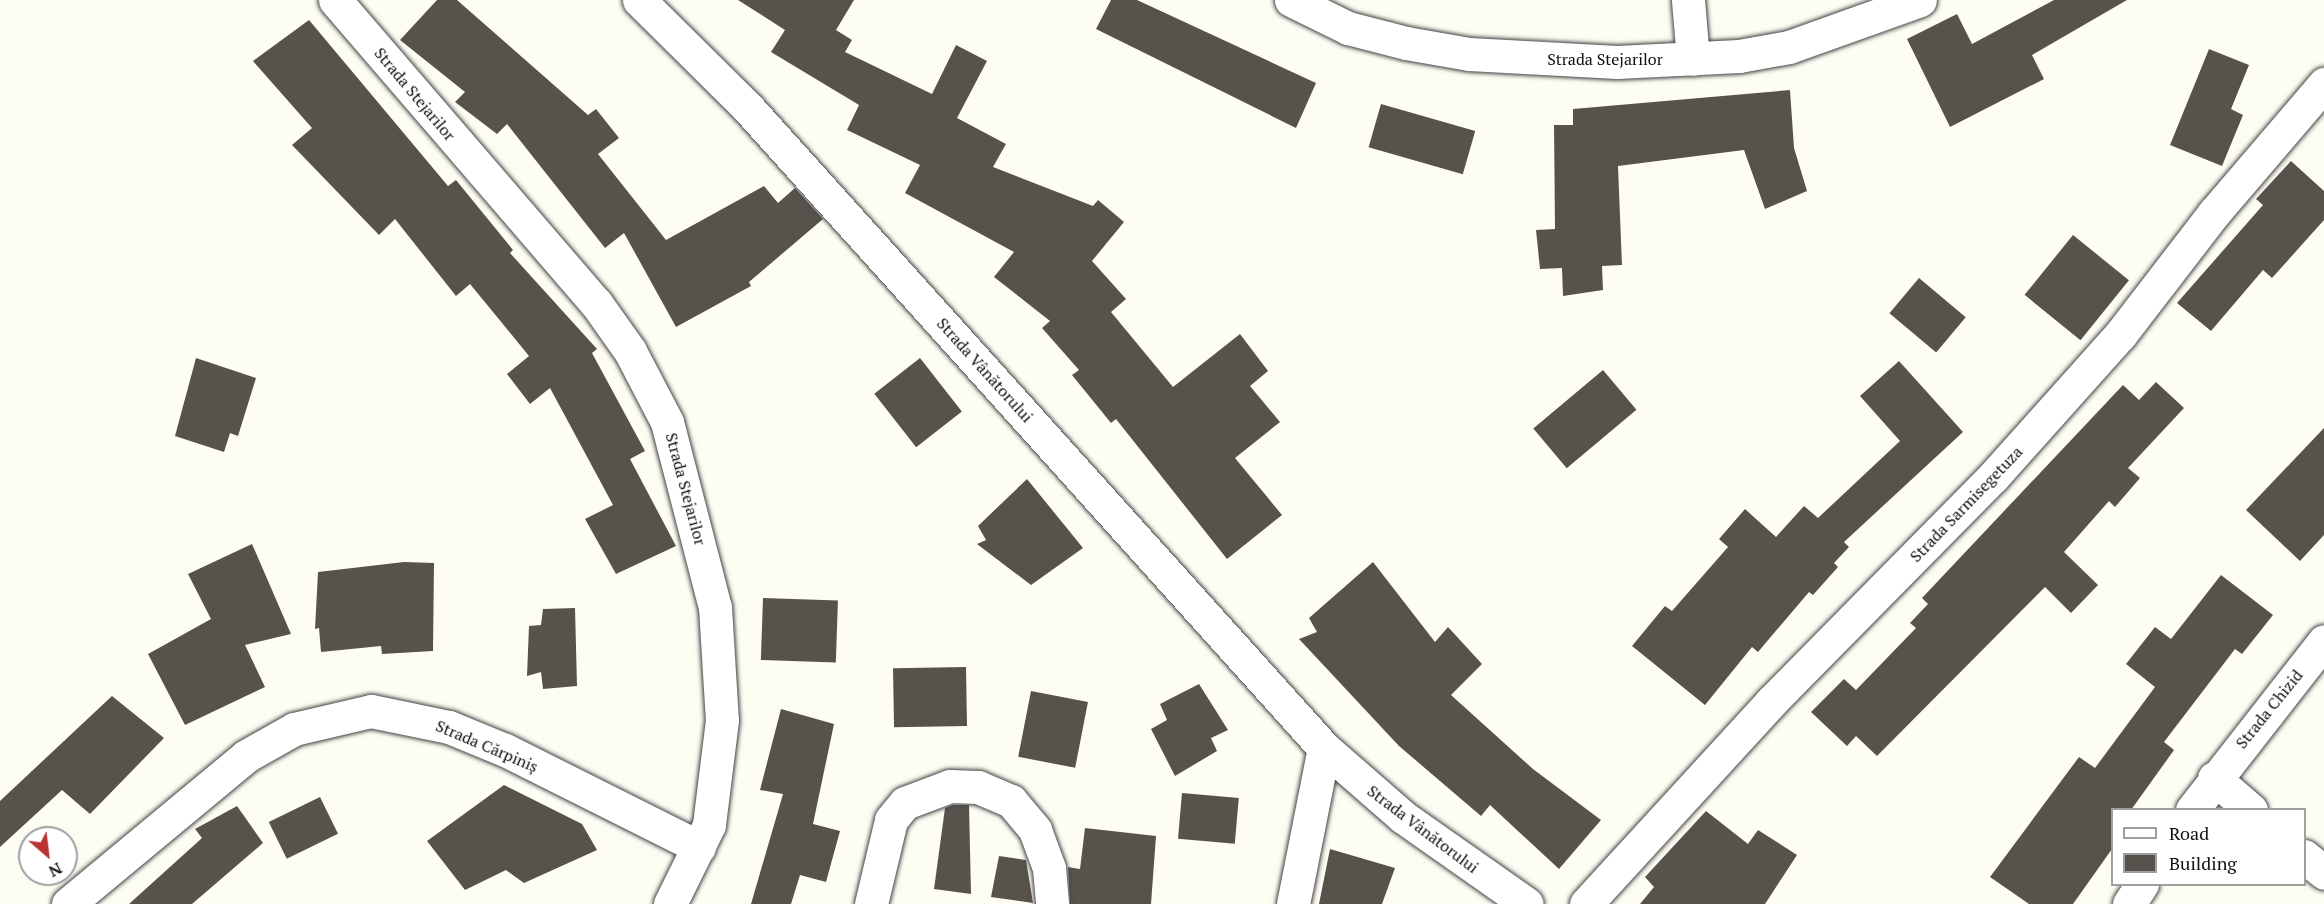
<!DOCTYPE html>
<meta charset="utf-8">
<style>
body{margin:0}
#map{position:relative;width:2324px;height:904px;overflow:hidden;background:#fefdf4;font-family:"PT Serif",serif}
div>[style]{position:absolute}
.building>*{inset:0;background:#58524d;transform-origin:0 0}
.roads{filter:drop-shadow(0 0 2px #434343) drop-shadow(0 0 2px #434343)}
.minor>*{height:33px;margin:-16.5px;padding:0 16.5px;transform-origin:16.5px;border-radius:16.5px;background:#fff}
span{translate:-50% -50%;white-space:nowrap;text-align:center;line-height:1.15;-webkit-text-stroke:6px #fff;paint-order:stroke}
.street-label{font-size:16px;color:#101010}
.legend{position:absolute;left:2111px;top:808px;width:195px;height:78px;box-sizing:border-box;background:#fff;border:2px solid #9f9f9f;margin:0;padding:8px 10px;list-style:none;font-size:18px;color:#101010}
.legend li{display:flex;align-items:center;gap:12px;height:30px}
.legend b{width:30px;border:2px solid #9f9f9f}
.north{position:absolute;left:18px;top:826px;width:60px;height:60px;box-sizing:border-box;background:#fff;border:2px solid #9f9f9f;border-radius:50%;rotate:152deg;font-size:16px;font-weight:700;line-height:24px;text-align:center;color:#101010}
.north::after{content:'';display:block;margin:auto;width:21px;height:27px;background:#b83430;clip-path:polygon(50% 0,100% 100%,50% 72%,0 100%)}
</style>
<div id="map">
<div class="building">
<div style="clip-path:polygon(437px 0,457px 0,588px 115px,596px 109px,619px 138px,598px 154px,666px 240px,764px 186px,778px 203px,795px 188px,823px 219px,749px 282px,751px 286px,676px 327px,624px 233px,605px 248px,507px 124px,497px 134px,455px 102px,465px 92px,400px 40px)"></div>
<div style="clip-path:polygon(738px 0,854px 0,836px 30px,852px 40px,845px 52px,932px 94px,956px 45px,987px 61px,957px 118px,1006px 144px,993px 167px,1093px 206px,1098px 200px,1124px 222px,1092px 261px,1126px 299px,1111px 312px,1173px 387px,1240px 334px,1268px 371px,1250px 386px,1280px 422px,1235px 458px,1282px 515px,1227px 559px,1116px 419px,1111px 423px,1072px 375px,1079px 370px,1042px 328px,1050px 321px,994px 277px,1014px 252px,905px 193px,920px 165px,847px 130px,859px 105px,771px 52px,785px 30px)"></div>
<div style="clip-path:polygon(1111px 0,1137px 0,1316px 83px,1296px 128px,1096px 29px)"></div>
<div style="clip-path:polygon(2054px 0,2127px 0,2032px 55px,2044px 79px,1950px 127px,1907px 39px,1957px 14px,1972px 44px)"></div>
<div style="clip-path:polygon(309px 20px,448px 186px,456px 180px,513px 250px,510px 253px,597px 349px,592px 353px,645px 451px,630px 459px,676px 546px,616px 574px,585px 519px,613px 505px,550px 388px,530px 404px,507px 374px,529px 356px,470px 284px,456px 296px,395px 219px,379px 235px,292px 145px,312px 128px,253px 61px)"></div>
<div style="clip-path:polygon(2209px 49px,2249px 65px,2231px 109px,2243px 115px,2222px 166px,2170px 145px)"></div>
<div style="clip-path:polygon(1790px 90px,1794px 148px,1807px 191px,1765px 209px,1744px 150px,1618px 166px,1622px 265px,1602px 266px,1603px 290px,1563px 296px,1562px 268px,1540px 269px,1536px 230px,1555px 229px,1554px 125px,1573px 125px,1573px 109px)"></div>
<div style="left:1381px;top:104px;width:98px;height:45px;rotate:16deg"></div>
<div style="clip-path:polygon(2291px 161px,2324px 191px,2324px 220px,2272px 278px,2263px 270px,2211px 331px,2177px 303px,2263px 205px,2256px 199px)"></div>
<div style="left:2073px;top:235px;width:72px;height:77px;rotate:39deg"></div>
<div style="left:1919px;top:278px;width:61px;height:46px;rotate:40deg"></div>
<div style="clip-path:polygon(196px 358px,256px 378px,238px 436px,230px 433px,224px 452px,175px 436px)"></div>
<div style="left:920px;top:358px;width:68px;height:58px;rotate:52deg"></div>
<div style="clip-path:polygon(1899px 361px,1963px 432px,1844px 542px,1849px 547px,1834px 563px,1838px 567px,1813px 595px,1809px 592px,1758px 652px,1752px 647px,1705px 705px,1632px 646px,1665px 606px,1672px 611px,1728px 547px,1719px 539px,1745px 509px,1776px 537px,1804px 506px,1818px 518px,1900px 441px,1860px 396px)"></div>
<div style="left:1603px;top:370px;width:52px;height:91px;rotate:50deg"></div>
<div style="clip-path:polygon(2156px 382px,2184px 408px,2128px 468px,2140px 478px,2115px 507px,2109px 501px,2064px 552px,2098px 585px,2071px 613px,2045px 587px,1877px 756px,1856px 736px,1847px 746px,1811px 712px,1844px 679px,1856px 690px,1916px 628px,1910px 623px,1928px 604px,1922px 598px,2123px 385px,2139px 400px)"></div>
<div style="clip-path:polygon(2324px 428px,2324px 535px,2300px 561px,2246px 510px)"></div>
<div style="clip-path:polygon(1027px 479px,1083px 548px,1031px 585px,977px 544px,986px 540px,978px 526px)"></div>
<div style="clip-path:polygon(252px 544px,291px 634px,245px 645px,265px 687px,185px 725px,148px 654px,211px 619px,188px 574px)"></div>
<div style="clip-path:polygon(404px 562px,434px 563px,433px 651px,382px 654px,381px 646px,321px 652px,319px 628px,315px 629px,318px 572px)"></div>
<div style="clip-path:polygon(1373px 562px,1435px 642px,1448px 627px,1482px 664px,1451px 695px,1533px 769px,1601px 820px,1559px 869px,1490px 805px,1481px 816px,1399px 746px,1299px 639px,1317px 632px,1309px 618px)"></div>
<div style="clip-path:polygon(2221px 575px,2273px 615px,2242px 654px,2235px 649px,2164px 742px,2174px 750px,2131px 810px,2112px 810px,2112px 849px,2073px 904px,2029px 904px,1990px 877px,2079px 757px,2095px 768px,2155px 687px,2126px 664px,2155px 627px,2171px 639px)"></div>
<div style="left:763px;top:598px;width:75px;height:62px;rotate:2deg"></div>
<div style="clip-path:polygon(575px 608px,577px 686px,543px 689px,541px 672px,527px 676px,529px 626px,541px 625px,543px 609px)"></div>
<div style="left:966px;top:667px;width:59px;height:73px;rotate:89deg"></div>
<div style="clip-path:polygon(1199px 684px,1228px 730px,1211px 738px,1217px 751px,1175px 776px,1151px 729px,1167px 720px,1160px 704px)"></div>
<div style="left:1031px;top:691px;width:58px;height:67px;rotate:11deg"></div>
<div style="clip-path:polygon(112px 696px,164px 738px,90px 814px,62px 790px,0 847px,0 801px)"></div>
<div style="clip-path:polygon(781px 709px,834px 724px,813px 824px,840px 831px,826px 882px,800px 875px,791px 904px,751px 904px,783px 794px,760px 790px)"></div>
<div style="clip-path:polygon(504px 785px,582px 824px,597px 850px,524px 883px,506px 870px,465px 890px,427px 841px)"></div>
<div style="left:1182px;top:793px;width:57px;height:46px;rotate:5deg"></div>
<div style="left:320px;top:797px;width:41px;height:57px;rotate:64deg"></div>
<div style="clip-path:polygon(953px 805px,969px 805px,971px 894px,934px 889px,945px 808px)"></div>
<div style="clip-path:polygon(237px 806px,263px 843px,192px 904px,129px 904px,202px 838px,195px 829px)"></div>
<div style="clip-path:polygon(1706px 811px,1748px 844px,1758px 830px,1797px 855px,1765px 904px,1640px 904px,1654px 887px,1645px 877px)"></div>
<div style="clip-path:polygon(1085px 828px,1156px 836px,1151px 904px,1070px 904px,1068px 867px,1080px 869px)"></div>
<div style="clip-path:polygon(1330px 849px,1395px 868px,1382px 904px,1319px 904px)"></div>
<div style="clip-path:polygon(999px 856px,1026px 860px,1033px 903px,991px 897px)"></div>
</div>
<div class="roads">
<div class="minor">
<div style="left:335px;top:0;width:400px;rotate:49.3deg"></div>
<div style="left:596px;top:303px;width:59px;rotate:54.7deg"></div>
<div style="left:630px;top:351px;width:80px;rotate:62.5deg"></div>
<div style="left:667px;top:422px;width:191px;rotate:75.5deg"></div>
<div style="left:715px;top:607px;width:113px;rotate:86.5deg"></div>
<div style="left:722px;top:720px;width:106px;rotate:97.1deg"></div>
<div style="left:709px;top:825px;width:88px;rotate:116.3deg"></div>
<div style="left:639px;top:0;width:153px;rotate:44.7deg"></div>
<div style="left:748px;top:108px;width:861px;rotate:48.01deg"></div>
<div style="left:1324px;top:748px;width:105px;rotate:41.1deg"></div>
<div style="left:1403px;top:817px;width:151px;rotate:35.1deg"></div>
<div style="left:1291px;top:0;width:64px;rotate:26.2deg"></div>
<div style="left:1348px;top:28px;width:60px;rotate:14.5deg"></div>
<div style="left:1406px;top:43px;width:64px;rotate:9.9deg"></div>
<div style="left:1469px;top:54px;width:148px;rotate:3.1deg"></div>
<div style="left:1617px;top:62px;width:122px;rotate:-2.8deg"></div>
<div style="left:1739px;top:56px;width:51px;rotate:-10.2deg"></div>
<div style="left:1789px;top:47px;width:139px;rotate:-19.7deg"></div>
<div style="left:1688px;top:0;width:59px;rotate:85.2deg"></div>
<div style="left:2214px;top:778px;width:49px;rotate:40.9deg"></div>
<div style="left:2192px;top:810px;width:214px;rotate:-52deg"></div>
<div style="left:2304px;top:856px;width:26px;rotate:40deg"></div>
<div style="left:68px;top:904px;width:231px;rotate:-39.7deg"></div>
<div style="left:246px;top:756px;width:55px;rotate:-29.4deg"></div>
<div style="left:294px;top:729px;width:79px;rotate:-13.2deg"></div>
<div style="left:371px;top:711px;width:80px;rotate:11.6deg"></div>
<div style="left:449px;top:727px;width:61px;rotate:22.3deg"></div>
<div style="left:505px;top:750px;width:217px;rotate:26.6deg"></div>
<div style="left:871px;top:904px;width:86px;rotate:-76.6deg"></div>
<div style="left:891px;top:820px;width:22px;rotate:-51deg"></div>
<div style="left:905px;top:803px;width:48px;rotate:-20.7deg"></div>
<div style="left:950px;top:786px;width:28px;rotate:2deg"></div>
<div style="left:978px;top:787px;width:36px;rotate:23deg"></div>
<div style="left:1011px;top:801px;width:38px;rotate:50deg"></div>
<div style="left:1035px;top:830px;width:40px;rotate:69.8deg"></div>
<div style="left:1049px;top:868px;width:36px;rotate:85deg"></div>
<div style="left:1293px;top:904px;width:159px;rotate:-78.8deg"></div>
<div style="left:1586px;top:904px;width:274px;rotate:-47.5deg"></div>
<div style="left:1771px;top:702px;width:316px;rotate:-45.4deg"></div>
<div style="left:1993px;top:477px;width:191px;rotate:-48.2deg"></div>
<div style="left:2120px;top:335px;width:154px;rotate:-52.4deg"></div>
<div style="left:2214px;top:213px;width:170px;rotate:-49.5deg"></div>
<div style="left:2129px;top:904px;width:24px;rotate:-57deg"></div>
</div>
</div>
<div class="street-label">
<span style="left:1605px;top:59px">Strada Stejarilor</span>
<span style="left:415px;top:94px;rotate:50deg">Strada Stejarilor</span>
<span style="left:985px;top:370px;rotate:48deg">Strada Vânătorului</span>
<span style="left:686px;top:489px;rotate:75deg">Strada Stejarilor</span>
<span style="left:1966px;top:504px;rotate:-46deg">Strada Sarmisegetuza</span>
<span style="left:2269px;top:709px;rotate:-51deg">Strada Chizid</span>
<span style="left:487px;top:746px;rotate:23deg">Strada Cărpiniș</span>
<span style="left:1423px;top:829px;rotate:37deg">Strada Vânătorului</span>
</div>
<ul class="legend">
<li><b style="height:8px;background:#fff"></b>Road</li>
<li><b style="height:16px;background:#58524d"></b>Building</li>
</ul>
<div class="north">N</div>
</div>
